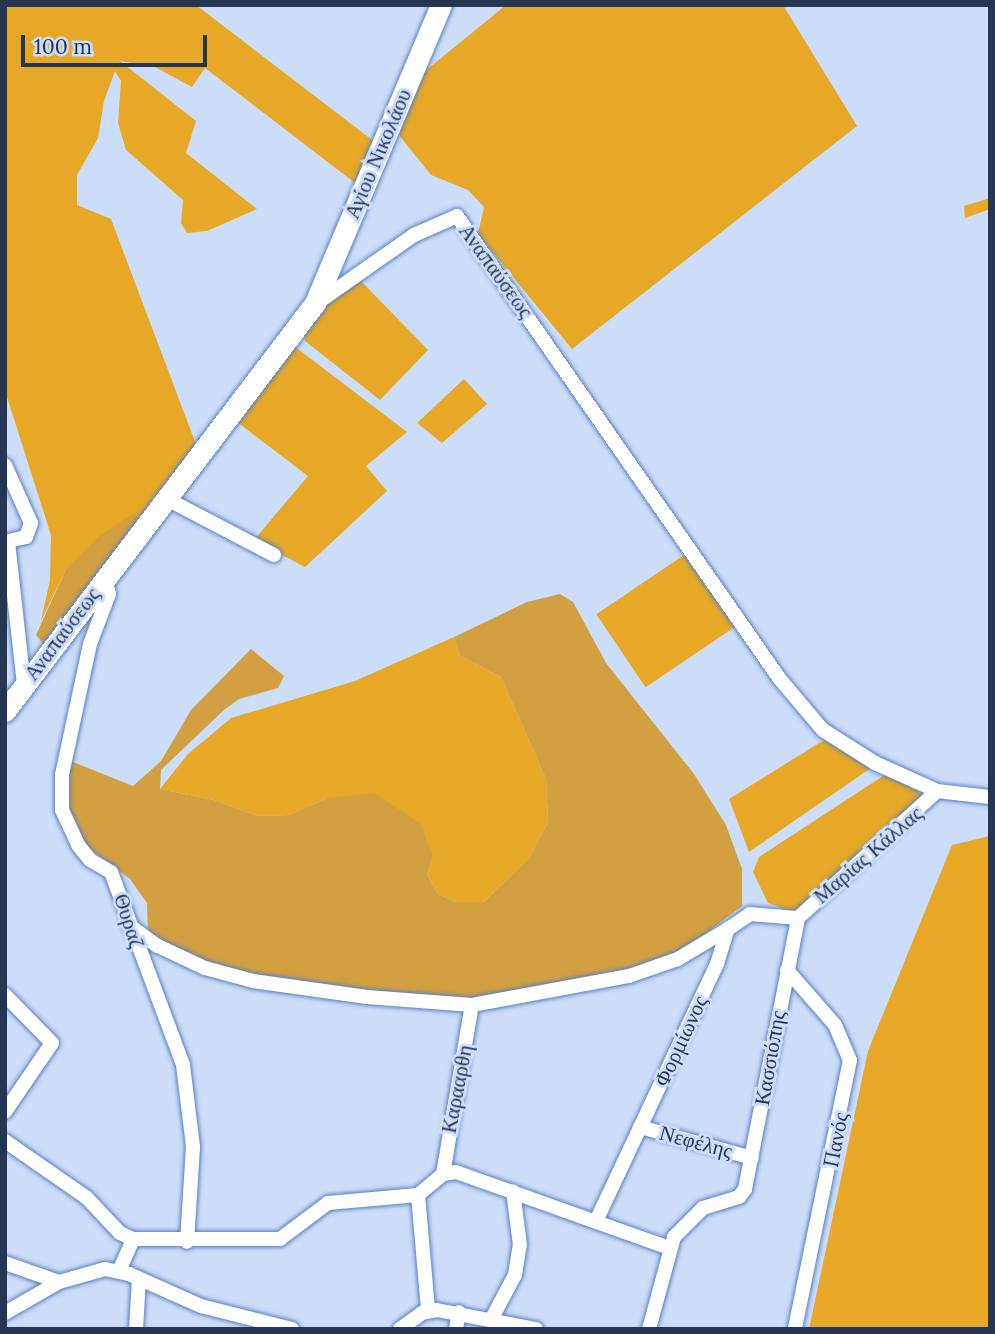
<!DOCTYPE html>
<meta charset="utf-8">
<style>
body{margin:0}
#map{position:relative;width:995px;height:1334px;overflow:hidden;background:#ccddfa;font-family:Lora,serif}
div>[style]{position:absolute}
.green>*{inset:0;background:#e6a826;transform-origin:0 0}
.forest>*{inset:0;background:#d3a041}
.roads{filter:drop-shadow(0 0 2px #5981c1) drop-shadow(0 0 2px #5981c1)}
.street>*{height:14px;margin:-7px;padding:0 7px;transform-origin:7px;border-radius:7px;background:#fff}
.secondary>*{height:21px;margin:-10.5px;padding:0 10.5px;transform-origin:10.5px;border-radius:10.5px;background:#fff}
span{translate:-50% -50%;white-space:nowrap;text-align:center;line-height:1.15;-webkit-text-stroke:6px #ccddfa;paint-order:stroke}
.street-label{font-size:21px;color:#253652}
.frame{position:absolute;inset:0;border:7px solid #253652;pointer-events:none}
.scale{position:absolute;left:21px;top:35px;width:186px;height:32px;box-sizing:border-box;border:4px solid #253652;border-top:0;padding-left:9px;font-size:21px;line-height:24px;white-space:nowrap;color:#253652;-webkit-text-stroke:5px #ccddfa;paint-order:stroke}
</style>
<div id="map">
<div class="green">
<div style="clip-path:polygon(5px 5px,196px 5px,376px 143px,359px 186px,205px 68px,192px 87px,155px 67px,120px 61px,196px 121px,186px 153px,257px 209px,207px 231px,187px 233px,181px 223px,183px 200px,126px 150px,118px 123px,121px 81px,115px 71px,104px 101px,98px 138px,77px 175px,77px 205px,111px 219px,197px 447px,141px 522px,134px 514px,66px 569px,41px 621px,50px 580px,51px 535px,5px 391px)"></div>
<div style="clip-path:polygon(506px 5px,783px 5px,857px 126px,572px 349px,478px 234px,484px 207px,468px 190px,431px 175px,399px 135px,424px 72px)"></div>
<div style="clip-path:polygon(990px 198px,990px 209px,965px 218px,964px 206px)"></div>
<div style="clip-path:polygon(358px 278px,428px 350px,380px 400px,305px 341px,304px 333px,317px 309px)"></div>
<div style="clip-path:polygon(294px 346px,407px 432px,366px 466px,387px 491px,305px 567px,254px 540px,308px 476px,237px 422px)"></div>
<div style="clip-path:polygon(464px 379px,487px 404px,442px 443px,417px 423px)"></div>
<div style="left:690px;top:551px;width:88px;height:113px;rotate:56deg"></div>
<div style="clip-path:polygon(454px 637px,460px 656px,501px 677px,546px 779px,548px 822px,529px 858px,484px 902px,456px 902px,438px 894px,427px 875px,433px 856px,327px 798px,289px 815px,258px 816px,214px 800px,160px 789px,188px 754px,231px 718px,355px 681px)"></div>
<div style="clip-path:polygon(824px 740px,871px 768px,749px 852px,729px 799px)"></div>
<div style="clip-path:polygon(886px 774px,918px 791px,924px 799px,804px 906px,793px 912px,768px 903px,753px 872px,759px 857px)"></div>
<div style="clip-path:polygon(990px 836px,990px 1329px,809px 1329px,868px 1051px,952px 845px)"></div>
</div>
<div class="forest">
<div style="clip-path:polygon(134px 513px,141px 522px,46px 647px,36px 635px,66px 569px,98px 537px)"></div>
<div style="clip-path:polygon(560px 594px,573px 602px,606px 663px,694px 774px,726px 825px,742px 869px,742px 906px,678px 954px,603px 977px,492px 999px,432px 999px,280px 981px,206px 964px,148px 934px,147px 903px,130px 879px,88px 847px,69px 815px,68px 760px,133px 786px,161px 761px,191px 710px,251px 649px,284px 676px,278px 688px,239px 699px,224px 710px,161px 770px,160px 789px,214px 800px,258px 816px,289px 815px,327px 798px,374px 793px,420px 823px,433px 856px,427px 875px,438px 894px,456px 902px,484px 902px,529px 858px,548px 822px,546px 779px,501px 677px,460px 656px,454px 637px,527px 602px)"></div>
</div>
<div class="roads">
<div class="street">
<div style="left:317px;top:303px;width:118px;rotate:-35deg"></div>
<div style="left:414px;top:235px;width:47px;rotate:-23.8deg"></div>
<div style="left:457px;top:216px;width:563px;rotate:55.12deg"></div>
<div style="left:779px;top:678px;width:68px;rotate:49.8deg"></div>
<div style="left:823px;top:730px;width:62px;rotate:32.4deg"></div>
<div style="left:875px;top:763px;width:68px;rotate:24.3deg"></div>
<div style="left:937px;top:791px;width:53px;rotate:6.5deg"></div>
<div style="left:5px;top:465px;width:64px;rotate:65.9deg"></div>
<div style="left:31px;top:523px;width:15px;rotate:110deg"></div>
<div style="left:26px;top:537px;width:22px;rotate:167deg"></div>
<div style="left:165px;top:498px;width:123px;rotate:27.6deg"></div>
<div style="left:8px;top:542px;width:143px;rotate:83.6deg"></div>
<div style="left:105px;top:578px;width:16px;rotate:76deg"></div>
<div style="left:109px;top:594px;width:53px;rotate:110.8deg"></div>
<div style="left:90px;top:644px;width:134px;rotate:102.1deg"></div>
<div style="left:62px;top:775px;width:35px;rotate:90deg"></div>
<div style="left:62px;top:810px;width:38px;rotate:65deg"></div>
<div style="left:78px;top:845px;width:19px;rotate:51deg"></div>
<div style="left:90px;top:860px;width:24px;rotate:30deg"></div>
<div style="left:111px;top:872px;width:206px;rotate:69.5deg"></div>
<div style="left:183px;top:1065px;width:83px;rotate:83deg"></div>
<div style="left:193px;top:1147px;width:95px;rotate:93.6deg"></div>
<div style="left:798px;top:918px;width:188px;rotate:-42.4deg"></div>
<div style="left:130px;top:926px;width:34px;rotate:36deg"></div>
<div style="left:158px;top:946px;width:52px;rotate:25.1deg"></div>
<div style="left:205px;top:968px;width:50px;rotate:15.2deg"></div>
<div style="left:253px;top:981px;width:115px;rotate:8deg"></div>
<div style="left:367px;top:997px;width:105px;rotate:4.4deg"></div>
<div style="left:472px;top:1005px;width:160px;rotate:-10.5deg"></div>
<div style="left:629px;top:976px;width:52px;rotate:-19.1deg"></div>
<div style="left:678px;top:959px;width:58px;rotate:-31deg"></div>
<div style="left:787px;top:970px;width:73px;rotate:48.9deg"></div>
<div style="left:835px;top:1025px;width:38px;rotate:67deg"></div>
<div style="left:850px;top:1060px;width:275px;rotate:101.6deg"></div>
<div style="left:5px;top:995px;width:67px;rotate:45.6deg"></div>
<div style="left:52px;top:1043px;width:83px;rotate:124.3deg"></div>
<div style="left:640px;top:1127px;width:116px;rotate:15.5deg"></div>
<div style="left:5px;top:1141px;width:100px;rotate:34.8deg"></div>
<div style="left:87px;top:1198px;width:48px;rotate:46.7deg"></div>
<div style="left:120px;top:1233px;width:14px;rotate:25deg"></div>
<div style="left:133px;top:1239px;width:147px"></div>
<div style="left:280px;top:1239px;width:60px;rotate:-36.9deg"></div>
<div style="left:328px;top:1203px;width:90px;rotate:-5.1deg"></div>
<div style="left:418px;top:1195px;width:33px;rotate:-40deg"></div>
<div style="left:443px;top:1174px;width:13px;rotate:-9deg"></div>
<div style="left:456px;top:1172px;width:226px;rotate:19.6deg"></div>
<div style="left:443px;top:1174px;width:171px;rotate:-80.3deg"></div>
<div style="left:418px;top:1195px;width:115px;rotate:85deg"></div>
<div style="left:597px;top:1219px;width:282px;rotate:-64.8deg"></div>
<div style="left:717px;top:964px;width:37px;rotate:-73deg"></div>
<div style="left:728px;top:929px;width:27px;rotate:-34deg"></div>
<div style="left:750px;top:914px;width:48px;rotate:4.8deg"></div>
<div style="left:5px;top:1263px;width:57px;rotate:19.4deg"></div>
<div style="left:119px;top:1271px;width:35px;rotate:-66deg"></div>
<div style="left:5px;top:1313px;width:62px;rotate:-29.9deg"></div>
<div style="left:59px;top:1282px;width:48px;rotate:-15.8deg"></div>
<div style="left:105px;top:1269px;width:25px;rotate:12deg"></div>
<div style="left:129px;top:1274px;width:79px;rotate:24deg"></div>
<div style="left:201px;top:1306px;width:94px;rotate:14.2deg"></div>
<div style="left:492px;top:1318px;width:49px;rotate:-61.9deg"></div>
<div style="left:515px;top:1275px;width:30px;rotate:-81deg"></div>
<div style="left:520px;top:1245px;width:54px;rotate:-97.4deg"></div>
<div style="left:136px;top:1329px;width:50px;rotate:-86.6deg"></div>
<div style="left:400px;top:1329px;width:27px;rotate:-36deg"></div>
<div style="left:422px;top:1313px;width:15px;rotate:-11deg"></div>
<div style="left:437px;top:1310px;width:101px;rotate:10.9deg"></div>
<div style="left:456px;top:1329px;width:17px;rotate:-80deg"></div>
<div style="left:649px;top:1329px;width:95px;rotate:-74.8deg"></div>
<div style="left:674px;top:1237px;width:41px;rotate:-45deg"></div>
<div style="left:703px;top:1208px;width:38px;rotate:-17deg"></div>
<div style="left:739px;top:1197px;width:10px;rotate:-53deg"></div>
<div style="left:745px;top:1189px;width:276px;rotate:-78.9deg"></div>
</div>
<div class="secondary">
<div style="left:5px;top:711px;width:512px;rotate:-52.77deg"></div>
<div style="left:315px;top:303px;width:324px;rotate:-67.1deg"></div>
</div>
</div>
<div class="street-label">
<span style="left:378px;top:154px;rotate:-67deg">Αγίου Νικολάου</span>
<span style="left:496px;top:271px;rotate:54deg">Αναπαύσεως</span>
<span style="left:62px;top:634px;rotate:-53deg">Αναπαύσεως</span>
<span style="left:868px;top:855px;rotate:-41deg">Μαρίας Κάλλας</span>
<span style="left:129px;top:921px;rotate:72deg">Θυραζ</span>
<span style="left:681px;top:1041px;rotate:-65deg">Φορμίωνος</span>
<span style="left:770px;top:1058px;rotate:-80deg">Κασσιόπης</span>
<span style="left:457px;top:1089px;rotate:-79deg">Καρααρθη</span>
<span style="left:836px;top:1140px;rotate:-79deg">Πανός</span>
<span style="left:696px;top:1142px;rotate:15deg">Νεφέλης</span>
</div>
<div class="frame"></div>
<div class="scale">100 m</div>
</div>
